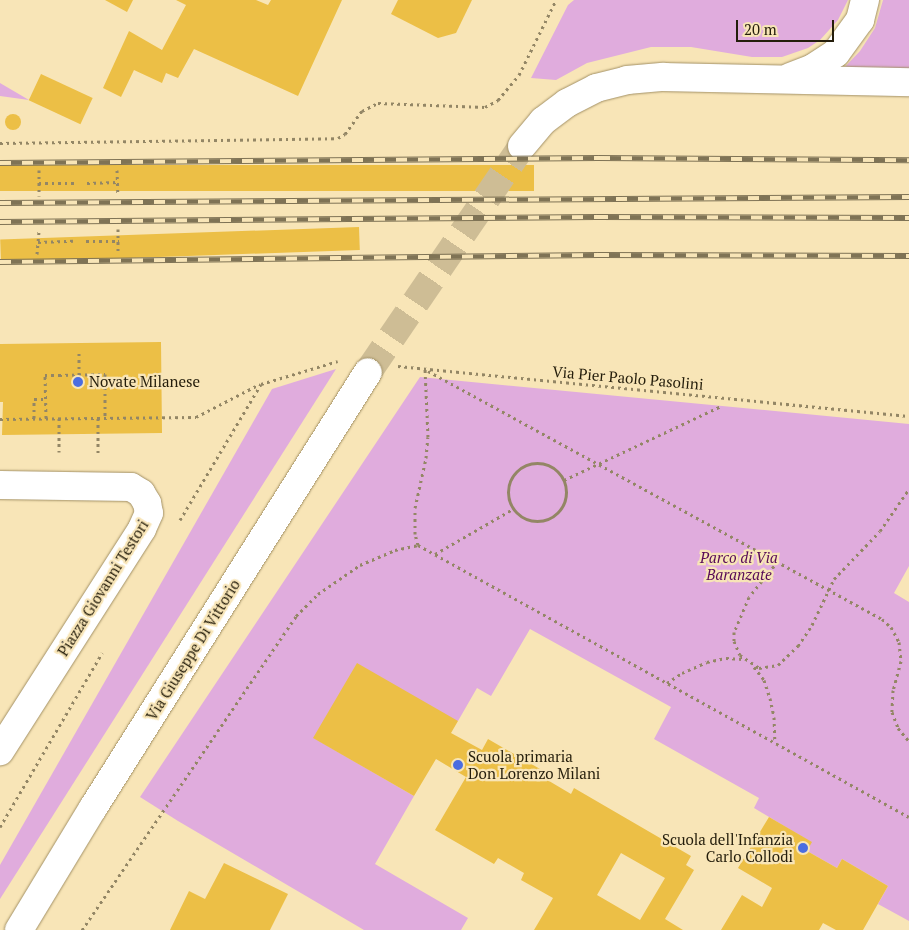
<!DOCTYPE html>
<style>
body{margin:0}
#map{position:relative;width:909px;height:930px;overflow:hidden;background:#f8e5b7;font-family:"PT Serif",serif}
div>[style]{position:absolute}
.green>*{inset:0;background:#e0acdd}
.building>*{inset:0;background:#ecbf46;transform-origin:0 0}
.round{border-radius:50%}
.minor-tunnel>*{height:28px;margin-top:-14px;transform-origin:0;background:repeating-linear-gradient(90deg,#cebd95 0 28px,transparent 0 42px)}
.path>*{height:3px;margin-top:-1.5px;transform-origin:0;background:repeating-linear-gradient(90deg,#938665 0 2.5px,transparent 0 6.5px)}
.path>.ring{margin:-1.5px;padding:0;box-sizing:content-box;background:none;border:3px solid #938665;border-radius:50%}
.roads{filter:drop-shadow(0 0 1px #a39166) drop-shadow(0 0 1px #a39166)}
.minor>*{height:28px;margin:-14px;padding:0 14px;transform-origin:14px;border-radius:14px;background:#fff}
.rail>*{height:5.5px;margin-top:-2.75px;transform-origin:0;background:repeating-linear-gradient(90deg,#f8e5b7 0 11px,#7f7355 0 22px);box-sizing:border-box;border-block:1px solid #7f7355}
.dots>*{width:14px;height:14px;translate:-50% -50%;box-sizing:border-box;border:2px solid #f8e5b7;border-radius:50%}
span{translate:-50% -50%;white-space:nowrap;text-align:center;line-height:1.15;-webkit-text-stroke:4.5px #f8e5b7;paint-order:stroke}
.street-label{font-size:15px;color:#241d0b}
.poi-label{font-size:15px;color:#241d0b}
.left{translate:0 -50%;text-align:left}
.right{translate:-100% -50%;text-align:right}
.park-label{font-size:15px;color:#570a57;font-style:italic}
.scale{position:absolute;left:736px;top:20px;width:98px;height:22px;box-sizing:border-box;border:2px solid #241d0b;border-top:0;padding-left:6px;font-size:15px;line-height:18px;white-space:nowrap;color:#241d0b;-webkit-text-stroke:4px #f8e5b7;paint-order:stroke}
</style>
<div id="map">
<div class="green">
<div style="clip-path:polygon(574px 0,848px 0,838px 20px,820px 40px,808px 48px,782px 57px,752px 57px,691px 47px,651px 47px,587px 63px,556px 80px,531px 78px,568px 5px)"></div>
<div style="clip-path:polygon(883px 0,909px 0,909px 70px,843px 69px,860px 51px,875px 28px)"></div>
<div style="clip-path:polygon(0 83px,29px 100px,0 96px)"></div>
<div style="clip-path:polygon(336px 369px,0 899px,0 865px,272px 389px)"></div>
<div style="clip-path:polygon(420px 377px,909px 424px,909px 566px,894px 593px,909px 602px,909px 921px,878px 904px,888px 886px,842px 859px,837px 868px,807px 851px,811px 842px,754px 808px,759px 798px,654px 739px,671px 707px,530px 629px,491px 696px,477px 688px,458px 721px,314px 738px,414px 796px,375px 864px,468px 918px,461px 930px,364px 930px,178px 821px,140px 797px)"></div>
</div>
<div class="building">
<div style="clip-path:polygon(105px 0,133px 0,127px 12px)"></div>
<div style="clip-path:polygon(176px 0,256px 0,268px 5px,271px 0,342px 0,298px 96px,194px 49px,178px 78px,166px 73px,162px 83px,134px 70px,121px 97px,103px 88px,129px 31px,162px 50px,186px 5px)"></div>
<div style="clip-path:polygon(398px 0,472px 0,456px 33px,438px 38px,391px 14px)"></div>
<div style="left:41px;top:74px;width:57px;height:29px;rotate:25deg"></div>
<div class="round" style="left:5px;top:114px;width:16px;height:16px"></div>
<div style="left:534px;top:165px;width:26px;height:534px;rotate:90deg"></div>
<div style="left:359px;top:227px;width:23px;height:359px;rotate:88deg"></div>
<div style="clip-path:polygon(161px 342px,162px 433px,2px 435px,3px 402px,0 402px,0 344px)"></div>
<div style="clip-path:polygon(evenodd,357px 663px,458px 721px,451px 733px,482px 750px,488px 739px,547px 773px,544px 778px,571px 794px,574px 788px,691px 856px,686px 865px,694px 870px,665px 919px,683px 930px,534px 930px,553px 898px,521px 880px,524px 873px,498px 858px,494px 864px,435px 830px,466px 777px,436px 759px,414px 796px,313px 738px,357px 663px,621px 853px,665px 878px,640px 920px,597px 895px,621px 853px)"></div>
<div style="clip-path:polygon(769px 817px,812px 842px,807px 851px,837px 868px,842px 859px,888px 886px,863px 930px,836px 930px,823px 923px,819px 930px,721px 930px,742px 895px,762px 907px,772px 888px,738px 868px)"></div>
<div style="clip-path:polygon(224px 863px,288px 894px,270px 930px,170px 930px,189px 891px,205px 899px)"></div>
</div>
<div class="minor-tunnel">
<div style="left:368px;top:372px;width:273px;rotate:-55.7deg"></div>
</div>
<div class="path">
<div style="left:0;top:143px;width:338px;rotate:-0.8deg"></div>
<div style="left:338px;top:138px;width:8px;rotate:-30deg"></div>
<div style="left:345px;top:134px;width:29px;rotate:-54deg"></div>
<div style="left:362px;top:111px;width:18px;rotate:-27deg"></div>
<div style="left:378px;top:103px;width:107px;rotate:2.1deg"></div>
<div style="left:485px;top:107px;width:15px;rotate:-28deg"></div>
<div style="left:498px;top:100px;width:33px;rotate:-50deg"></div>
<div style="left:519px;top:75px;width:84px;rotate:-63.7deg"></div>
<div style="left:39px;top:170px;width:26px;rotate:90deg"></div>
<div style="left:117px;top:170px;width:25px;rotate:88deg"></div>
<div style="left:39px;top:183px;width:35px"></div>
<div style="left:87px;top:183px;width:31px;rotate:-2deg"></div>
<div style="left:118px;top:229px;width:24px;rotate:90deg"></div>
<div style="left:86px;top:241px;width:33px"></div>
<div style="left:38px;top:242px;width:35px;rotate:-2deg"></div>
<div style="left:37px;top:254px;width:24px;rotate:-85deg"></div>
<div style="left:398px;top:366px;width:513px;rotate:5.59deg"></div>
<div style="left:428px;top:371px;width:517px;rotate:28.65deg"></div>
<div style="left:882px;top:619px;width:12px;rotate:42deg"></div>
<div style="left:891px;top:627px;width:17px;rotate:62deg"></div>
<div style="left:899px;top:642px;width:19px;rotate:84deg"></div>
<div style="left:901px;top:661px;width:30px;rotate:105deg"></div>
<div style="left:893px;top:690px;width:22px;rotate:93deg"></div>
<div style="left:892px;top:712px;width:17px;rotate:69deg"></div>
<div style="left:898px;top:728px;width:17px;rotate:50deg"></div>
<div style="left:79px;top:375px;width:25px;rotate:-90deg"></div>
<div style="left:34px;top:418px;width:19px;rotate:-90deg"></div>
<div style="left:34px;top:399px;width:12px"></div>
<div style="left:46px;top:418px;width:43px;rotate:-91.3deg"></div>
<div style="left:45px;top:375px;width:14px"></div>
<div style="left:59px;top:375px;width:46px;rotate:-1.2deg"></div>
<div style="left:105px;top:374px;width:44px;rotate:90deg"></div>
<div style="left:59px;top:418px;width:34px;rotate:90deg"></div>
<div style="left:98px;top:418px;width:35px;rotate:90deg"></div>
<div style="left:0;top:419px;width:196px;rotate:-0.6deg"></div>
<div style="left:196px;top:417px;width:72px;rotate:-27.3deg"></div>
<div class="ring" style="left:508px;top:463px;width:55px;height:55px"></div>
<div style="left:564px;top:480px;width:174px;rotate:-25.2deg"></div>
<div style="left:180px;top:520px;width:158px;rotate:-59.2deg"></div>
<div style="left:261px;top:384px;width:80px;rotate:-16.6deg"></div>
<div style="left:418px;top:545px;width:561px;rotate:28.99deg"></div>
<div style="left:435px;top:554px;width:90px;rotate:-30deg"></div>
<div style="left:778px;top:561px;width:46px;rotate:128.9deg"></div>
<div style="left:749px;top:597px;width:38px;rotate:113deg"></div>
<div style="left:734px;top:632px;width:9px;rotate:90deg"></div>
<div style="left:734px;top:641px;width:15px;rotate:67deg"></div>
<div style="left:740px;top:655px;width:23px;rotate:34deg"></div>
<div style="left:759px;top:668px;width:19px;rotate:-9deg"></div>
<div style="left:778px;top:665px;width:28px;rotate:-44deg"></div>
<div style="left:798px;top:646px;width:25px;rotate:-56deg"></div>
<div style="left:812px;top:625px;width:51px;rotate:-64.4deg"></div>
<div style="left:834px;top:579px;width:66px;rotate:-46.2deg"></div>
<div style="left:880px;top:531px;width:51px;rotate:-55.4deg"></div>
<div style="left:754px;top:667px;width:16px;rotate:52deg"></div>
<div style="left:764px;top:680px;width:19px;rotate:72deg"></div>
<div style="left:770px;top:698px;width:19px;rotate:78deg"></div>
<div style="left:774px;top:717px;width:25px;rotate:88deg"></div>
<div style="left:667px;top:683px;width:18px;rotate:-34deg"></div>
<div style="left:682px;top:673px;width:27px;rotate:-24deg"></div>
<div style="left:707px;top:662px;width:19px;rotate:-12deg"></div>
<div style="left:726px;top:658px;width:17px;rotate:3deg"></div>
<div style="left:0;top:827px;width:202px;rotate:-59.6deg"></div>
<div style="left:82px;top:930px;width:380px;rotate:-55.7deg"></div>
<div style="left:296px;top:616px;width:31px;rotate:-45deg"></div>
<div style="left:318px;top:594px;width:51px;rotate:-34.6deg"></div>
<div style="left:360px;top:565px;width:38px;rotate:-23deg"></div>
<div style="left:395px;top:550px;width:24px;rotate:-12deg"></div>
<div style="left:418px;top:545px;width:11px;rotate:-105deg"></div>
<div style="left:415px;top:534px;width:26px;rotate:-90deg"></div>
<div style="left:415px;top:508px;width:51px;rotate:-77.6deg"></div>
<div style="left:426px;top:458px;width:21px;rotate:-85deg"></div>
<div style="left:428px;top:437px;width:68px;rotate:-92.5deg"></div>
</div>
<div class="roads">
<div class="minor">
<div style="left:790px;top:77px;width:25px;rotate:-21deg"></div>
<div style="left:813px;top:68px;width:27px;rotate:-33deg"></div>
<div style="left:836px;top:53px;width:41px;rotate:-54deg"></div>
<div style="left:860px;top:20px;width:21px;rotate:-76deg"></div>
<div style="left:522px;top:146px;width:33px;rotate:-50deg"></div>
<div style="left:543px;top:121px;width:30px;rotate:-37deg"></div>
<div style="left:567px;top:103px;width:33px;rotate:-27deg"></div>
<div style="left:596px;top:88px;width:32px;rotate:-14deg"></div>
<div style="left:627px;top:80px;width:37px;rotate:-5deg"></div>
<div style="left:664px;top:77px;width:245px;rotate:1.2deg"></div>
<div style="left:0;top:485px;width:131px;rotate:0.9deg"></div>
<div style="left:131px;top:487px;width:12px;rotate:31deg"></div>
<div style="left:141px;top:493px;width:12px;rotate:59deg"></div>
<div style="left:147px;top:503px;width:10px;rotate:79deg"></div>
<div style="left:149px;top:513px;width:17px;rotate:114deg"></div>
<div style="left:142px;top:529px;width:264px;rotate:122.6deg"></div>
<div style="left:19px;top:930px;width:143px;rotate:-58.8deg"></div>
<div style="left:93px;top:808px;width:515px;rotate:-57.76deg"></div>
</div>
</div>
<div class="rail">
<div style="left:0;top:163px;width:599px;rotate:-0.48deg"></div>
<div style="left:599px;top:158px;width:310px;rotate:0.4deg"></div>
<div style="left:0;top:203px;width:909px;rotate:-0.38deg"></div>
<div style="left:0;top:222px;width:597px;rotate:-0.48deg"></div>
<div style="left:597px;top:217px;width:312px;rotate:0.2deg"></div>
<div style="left:0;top:262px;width:598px;rotate:-0.67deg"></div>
<div style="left:598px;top:255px;width:311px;rotate:0.2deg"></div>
</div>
<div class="dots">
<div style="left:78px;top:382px;background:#4b6de0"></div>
<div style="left:458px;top:765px;background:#4b6de0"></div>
<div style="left:803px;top:848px;background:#4b6de0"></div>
</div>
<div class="street-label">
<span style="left:628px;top:378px;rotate:5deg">Via Pier Paolo Pasolini</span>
<span style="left:103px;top:588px;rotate:-58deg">Piazza Giovanni Testori</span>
<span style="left:193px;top:650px;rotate:-58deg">Via Giuseppe Di Vittorio</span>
</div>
<div class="poi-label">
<span class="left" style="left:89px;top:382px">Novate Milanese</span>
<span class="left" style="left:468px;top:765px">Scuola primaria<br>Don Lorenzo Milani</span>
<span class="right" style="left:793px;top:848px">Scuola dell'Infanzia<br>Carlo Collodi</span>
</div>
<div class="park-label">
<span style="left:739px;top:566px">Parco di Via<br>Baranzate</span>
</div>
<div class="scale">20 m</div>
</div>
